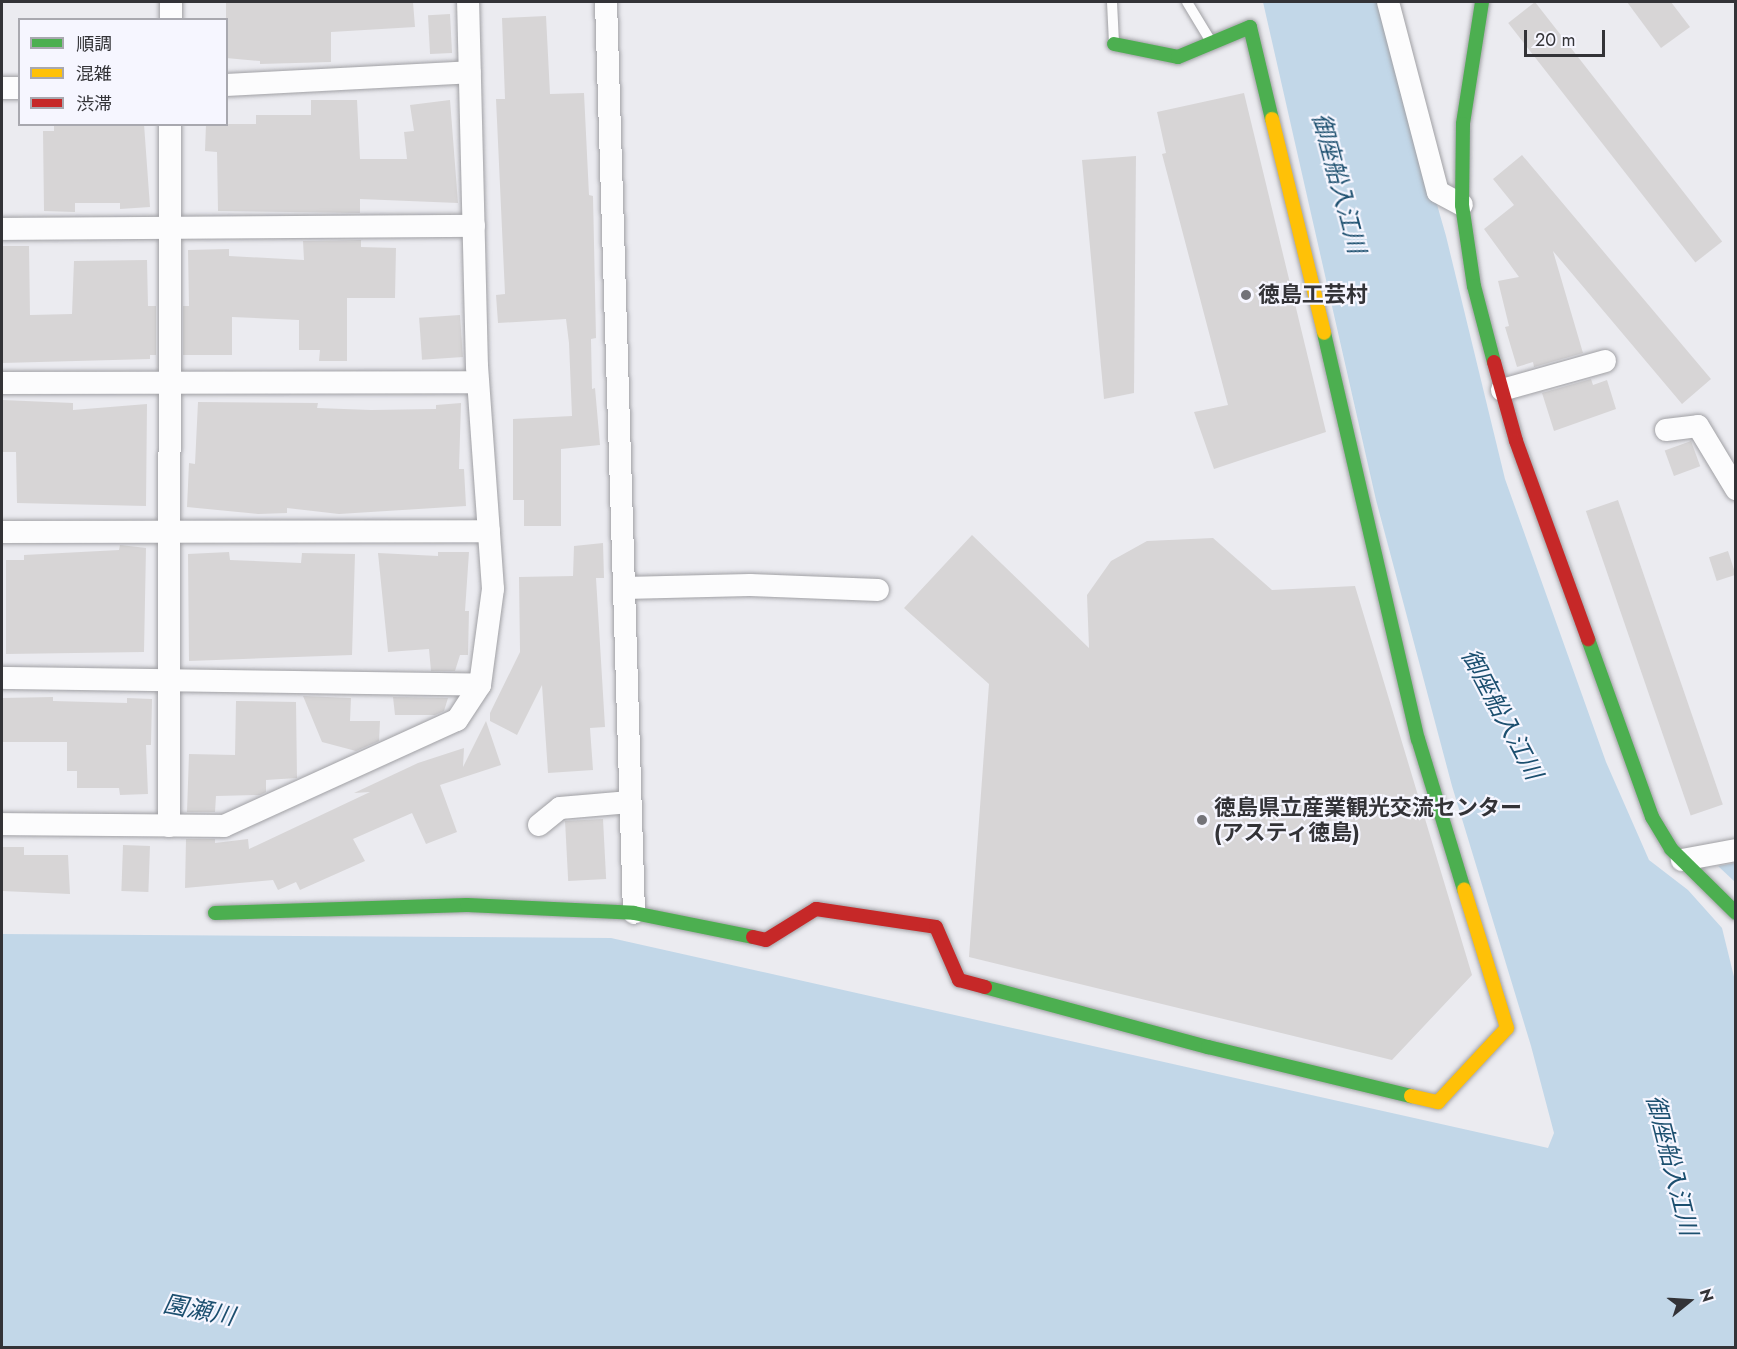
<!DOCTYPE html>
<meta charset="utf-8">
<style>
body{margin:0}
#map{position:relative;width:1737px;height:1349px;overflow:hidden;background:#ebebf0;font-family:Jost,"Noto Sans JP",sans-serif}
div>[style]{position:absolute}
.water>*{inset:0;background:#c2d7e8}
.building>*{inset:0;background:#d7d5d6;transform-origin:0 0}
.roads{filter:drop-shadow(0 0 2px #a0a0a4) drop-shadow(0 0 2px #a0a0a4)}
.lane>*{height:10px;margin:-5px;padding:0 5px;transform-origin:5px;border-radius:5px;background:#fcfcfd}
.street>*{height:22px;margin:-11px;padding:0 11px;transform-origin:11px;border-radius:11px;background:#fcfcfd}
.fast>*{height:14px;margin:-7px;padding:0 7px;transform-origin:7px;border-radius:7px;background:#4caf50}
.slow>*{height:14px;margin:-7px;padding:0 7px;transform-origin:7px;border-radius:7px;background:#ffc107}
.jam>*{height:14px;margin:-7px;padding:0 7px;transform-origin:7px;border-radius:7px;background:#c62828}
.dots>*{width:16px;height:16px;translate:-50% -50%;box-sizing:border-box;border:3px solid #f6f6ff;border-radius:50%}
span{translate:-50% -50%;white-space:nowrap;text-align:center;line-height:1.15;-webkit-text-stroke:4.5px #f6f6ff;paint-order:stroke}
.poi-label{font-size:22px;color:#333337;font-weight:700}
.left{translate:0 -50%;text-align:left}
.water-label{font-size:24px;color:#1c4f6f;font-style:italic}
.frame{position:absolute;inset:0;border:3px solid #333337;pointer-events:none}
.legend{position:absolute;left:18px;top:18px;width:210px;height:108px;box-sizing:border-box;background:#f6f6ff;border:2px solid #a8a8af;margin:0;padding:8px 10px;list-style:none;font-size:18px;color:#333337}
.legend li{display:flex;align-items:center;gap:12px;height:30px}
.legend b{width:30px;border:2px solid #a8a8af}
.north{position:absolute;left:1659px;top:1271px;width:60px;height:60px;-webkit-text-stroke:4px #f6f6ff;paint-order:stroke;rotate:72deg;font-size:16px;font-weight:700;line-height:24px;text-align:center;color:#333337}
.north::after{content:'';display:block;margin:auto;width:21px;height:27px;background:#333337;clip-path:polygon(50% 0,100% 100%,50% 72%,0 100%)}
.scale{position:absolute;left:1524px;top:30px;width:81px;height:27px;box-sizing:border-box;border:3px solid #333337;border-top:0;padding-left:8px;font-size:18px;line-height:21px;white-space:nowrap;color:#333337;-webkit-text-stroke:4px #f6f6ff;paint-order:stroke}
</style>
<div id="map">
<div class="water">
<div style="clip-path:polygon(1263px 2px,1379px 2px,1446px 236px,1505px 479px,1606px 762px,1649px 860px,1688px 890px,1722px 928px,1736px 985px,1735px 1347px,2px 1348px,2px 934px,611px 938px,1548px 1148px,1554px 1133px,1531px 1046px,1452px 786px,1376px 500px)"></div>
<div style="clip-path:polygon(1735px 863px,1736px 863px,1735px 882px,1718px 866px)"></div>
</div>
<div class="building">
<div style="clip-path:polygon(226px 2px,413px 2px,415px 27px,331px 32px,331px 62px,260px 64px,260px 61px,226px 58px)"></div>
<div style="left:1535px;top:2px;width:304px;height:34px;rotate:52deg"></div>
<div style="clip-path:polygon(1627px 2px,1671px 2px,1690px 27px,1661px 48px)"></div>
<div style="left:450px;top:14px;width:39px;height:22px;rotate:87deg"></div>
<div style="clip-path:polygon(546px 16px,550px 94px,584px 93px,589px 195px,593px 196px,596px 338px,591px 339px,592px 389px,595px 388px,600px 445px,561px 449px,561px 526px,524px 526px,524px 500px,513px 500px,513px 419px,572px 416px,569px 343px,566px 319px,498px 323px,496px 295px,505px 294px,496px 99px,505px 99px,502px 18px)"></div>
<div style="clip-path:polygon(1244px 93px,1326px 432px,1214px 469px,1194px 412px,1228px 405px,1162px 154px,1166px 153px,1157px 112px)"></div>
<div style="clip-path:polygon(311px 100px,357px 100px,360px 159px,407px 159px,404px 132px,414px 131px,410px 105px,450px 100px,458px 203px,360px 199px,360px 213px,218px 211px,217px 152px,205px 151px,206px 124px,256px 124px,256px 115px,311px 115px)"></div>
<div style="clip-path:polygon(54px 124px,144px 124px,150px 207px,120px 209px,120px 203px,75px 203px,75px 212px,44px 211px,43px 131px,54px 131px)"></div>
<div style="clip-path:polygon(1522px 155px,1711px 379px,1682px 404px,1553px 251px,1583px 353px,1534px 367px,1533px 362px,1517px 367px,1505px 327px,1509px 326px,1498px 281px,1519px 277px,1484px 229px,1514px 205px,1493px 179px)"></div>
<div style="clip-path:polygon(1136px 156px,1134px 393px,1104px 399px,1082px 160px)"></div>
<div style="clip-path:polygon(361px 240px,361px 247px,396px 248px,395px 298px,347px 298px,347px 361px,319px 361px,320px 350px,299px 350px,299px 320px,232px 317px,232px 355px,183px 355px,183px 306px,189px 306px,188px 250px,229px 249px,229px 256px,304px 260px,303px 241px)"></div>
<div style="clip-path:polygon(2px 246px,29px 246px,30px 315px,72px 314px,74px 261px,147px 260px,148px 306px,156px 306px,156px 355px,150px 355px,150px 359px,2px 363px)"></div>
<div style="left:460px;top:315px;width:42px;height:41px;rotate:86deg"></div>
<div style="clip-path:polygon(1591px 379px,1593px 385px,1607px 380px,1616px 409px,1554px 431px,1542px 393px)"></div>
<div style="clip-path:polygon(2px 400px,73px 403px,73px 410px,147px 404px,146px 506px,17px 503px,16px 452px,2px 452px)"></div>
<div style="clip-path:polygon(198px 402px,318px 403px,317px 408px,371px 410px,436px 409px,436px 405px,461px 403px,459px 469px,464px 469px,466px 506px,339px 514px,287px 508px,287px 513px,258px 514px,187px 507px,189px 463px,195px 464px)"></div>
<div style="left:1691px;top:441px;width:27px;height:28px;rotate:70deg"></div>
<div style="left:1618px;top:500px;width:322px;height:34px;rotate:71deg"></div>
<div style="clip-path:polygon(972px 535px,1089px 648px,1087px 595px,1111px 561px,1147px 541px,1213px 538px,1272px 590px,1355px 586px,1472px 975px,1392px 1060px,969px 957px,989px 684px,904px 608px)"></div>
<div style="clip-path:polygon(603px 543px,604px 578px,596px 578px,605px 727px,590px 728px,593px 770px,548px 773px,542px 685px,517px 735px,490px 721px,490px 713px,520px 652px,519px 577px,573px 576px,574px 546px)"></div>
<div style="clip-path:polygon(120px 545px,146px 548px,144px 652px,6px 654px,6px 560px,24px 560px,24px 555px,119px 550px)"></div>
<div style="left:1728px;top:551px;width:25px;height:20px;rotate:72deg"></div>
<div style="clip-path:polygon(229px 552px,230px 560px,301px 563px,302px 553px,355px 554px,352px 655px,189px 661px,188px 554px)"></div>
<div style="clip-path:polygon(438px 552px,469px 552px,465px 611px,469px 611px,468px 655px,460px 655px,455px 671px,431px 671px,429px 649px,388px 652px,378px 553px,438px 556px)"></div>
<div style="clip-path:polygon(303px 696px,351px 698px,350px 721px,380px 721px,379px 741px,356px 751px,322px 742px)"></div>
<div style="clip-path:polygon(53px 697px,53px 701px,127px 703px,127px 698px,152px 699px,151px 745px,146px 745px,148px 794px,120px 795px,119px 788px,77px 788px,77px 771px,67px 771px,67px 742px,2px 742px,2px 698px)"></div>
<div style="clip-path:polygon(393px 697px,448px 698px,444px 711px,435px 715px,395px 715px)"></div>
<div style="clip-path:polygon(236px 701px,296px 702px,297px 778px,266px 780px,266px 792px,260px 795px,216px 796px,215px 812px,187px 812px,189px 754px,235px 755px)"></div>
<div style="clip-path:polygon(486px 721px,501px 765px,440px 785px,457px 832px,426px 844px,412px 813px,353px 839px,365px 861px,300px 890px,296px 882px,278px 890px,273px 880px,185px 888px,186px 839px,215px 839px,215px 843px,248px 839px,249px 849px,370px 792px,354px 793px,418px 763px,464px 748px,463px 767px)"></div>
<div style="left:603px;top:819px;width:60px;height:38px;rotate:87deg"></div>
<div style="left:123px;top:845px;width:27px;height:46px;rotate:2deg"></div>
<div style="clip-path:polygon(2px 847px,24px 847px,24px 855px,68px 855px,70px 894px,2px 891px)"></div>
</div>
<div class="roads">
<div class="lane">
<div style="left:1112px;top:2px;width:41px;rotate:87.2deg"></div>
<div style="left:1187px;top:2px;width:44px;rotate:58.8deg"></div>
</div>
<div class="street">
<div style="left:606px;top:2px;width:911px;rotate:88.24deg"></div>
<div style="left:1388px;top:2px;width:196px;rotate:75.3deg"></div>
<div style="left:1438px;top:192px;width:27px;rotate:28deg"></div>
<div style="left:171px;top:20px;width:18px;rotate:-90deg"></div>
<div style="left:226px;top:85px;width:244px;rotate:-3deg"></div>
<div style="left:2px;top:88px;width:18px"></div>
<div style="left:2px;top:229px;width:472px;rotate:-0.4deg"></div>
<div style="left:2px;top:383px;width:476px;rotate:-0.1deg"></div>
<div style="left:1502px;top:390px;width:107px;rotate:-15.7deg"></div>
<div style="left:1666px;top:430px;width:32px;rotate:-7deg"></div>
<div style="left:1698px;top:426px;width:74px;rotate:58.9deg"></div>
<div style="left:2px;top:532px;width:487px;rotate:-0.1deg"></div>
<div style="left:624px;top:588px;width:126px;rotate:-1.4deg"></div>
<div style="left:750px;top:585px;width:128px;rotate:2.2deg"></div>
<div style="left:2px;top:678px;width:478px;rotate:0.8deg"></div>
<div style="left:2px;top:824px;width:222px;rotate:0.5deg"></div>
<div style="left:224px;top:826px;width:256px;rotate:-24.5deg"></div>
<div style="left:457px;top:720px;width:42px;rotate:-56.7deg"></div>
<div style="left:480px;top:685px;width:97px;rotate:-82.3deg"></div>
<div style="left:493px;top:589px;width:223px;rotate:-94.1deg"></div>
<div style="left:477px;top:367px;width:365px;rotate:-91.4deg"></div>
<div style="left:539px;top:825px;width:27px;rotate:-39deg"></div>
<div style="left:560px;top:808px;width:70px;rotate:-4.9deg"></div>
<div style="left:169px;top:826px;width:702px;rotate:-89.92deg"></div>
<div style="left:1682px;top:860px;width:55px;rotate:-10.5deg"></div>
</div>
<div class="fast">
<div style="left:1482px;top:2px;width:123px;rotate:98.9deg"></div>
<div style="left:1463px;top:124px;width:81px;rotate:90.7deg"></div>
<div style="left:1462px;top:205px;width:82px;rotate:81.6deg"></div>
<div style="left:1474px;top:286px;width:79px;rotate:75.3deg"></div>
<div style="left:1114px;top:44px;width:65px;rotate:11.5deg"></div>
<div style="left:1178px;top:57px;width:78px;rotate:-22.6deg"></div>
<div style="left:1250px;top:27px;width:95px;rotate:76.6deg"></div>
<div style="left:1324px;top:333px;width:417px;rotate:77deg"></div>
<div style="left:1418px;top:739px;width:157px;rotate:73deg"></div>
<div style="left:1588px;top:639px;width:189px;rotate:70.2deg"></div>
<div style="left:1652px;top:817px;width:37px;rotate:59deg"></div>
<div style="left:1671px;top:849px;width:91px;rotate:44.6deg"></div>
<div style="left:215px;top:913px;width:252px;rotate:-1.8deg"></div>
<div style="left:467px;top:905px;width:167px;rotate:2.7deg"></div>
<div style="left:634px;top:913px;width:121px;rotate:11.4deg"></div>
<div style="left:985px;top:987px;width:231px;rotate:15.1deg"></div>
<div style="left:1208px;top:1047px;width:209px;rotate:13.6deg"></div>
</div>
<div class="slow">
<div style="left:1272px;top:119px;width:220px;rotate:76.3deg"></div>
<div style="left:1411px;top:1096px;width:28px;rotate:13deg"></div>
<div style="left:1438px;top:1102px;width:101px;rotate:-47deg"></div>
<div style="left:1507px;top:1028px;width:145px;rotate:-107.2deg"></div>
</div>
<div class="jam">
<div style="left:1494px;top:362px;width:82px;rotate:74.4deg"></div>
<div style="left:1516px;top:441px;width:211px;rotate:70deg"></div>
<div style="left:753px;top:937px;width:13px;rotate:13deg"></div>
<div style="left:766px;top:940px;width:59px;rotate:-31.8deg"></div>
<div style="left:816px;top:909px;width:121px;rotate:8.5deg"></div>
<div style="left:936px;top:927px;width:58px;rotate:66.5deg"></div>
<div style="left:959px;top:980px;width:27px;rotate:15deg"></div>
</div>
</div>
<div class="dots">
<div style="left:1246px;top:295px;background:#737378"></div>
<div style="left:1202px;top:820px;background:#737378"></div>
</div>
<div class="poi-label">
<span class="left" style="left:1258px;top:295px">徳島工芸村</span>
<span class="left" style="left:1214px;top:820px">徳島県立産業観光交流センター<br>(アスティ徳島)</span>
</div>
<div class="water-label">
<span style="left:1339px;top:183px;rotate:75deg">御座船入江川</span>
<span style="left:1502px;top:714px;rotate:62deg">御座船入江川</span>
<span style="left:1672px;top:1165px;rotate:76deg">御座船入江川</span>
<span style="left:199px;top:1310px;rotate:11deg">園瀬川</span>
</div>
<div class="frame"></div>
<ul class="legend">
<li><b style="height:8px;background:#4caf50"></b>順調</li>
<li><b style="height:8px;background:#ffc107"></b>混雑</li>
<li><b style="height:8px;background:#c62828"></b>渋滞</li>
</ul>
<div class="north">N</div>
<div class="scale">20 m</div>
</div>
